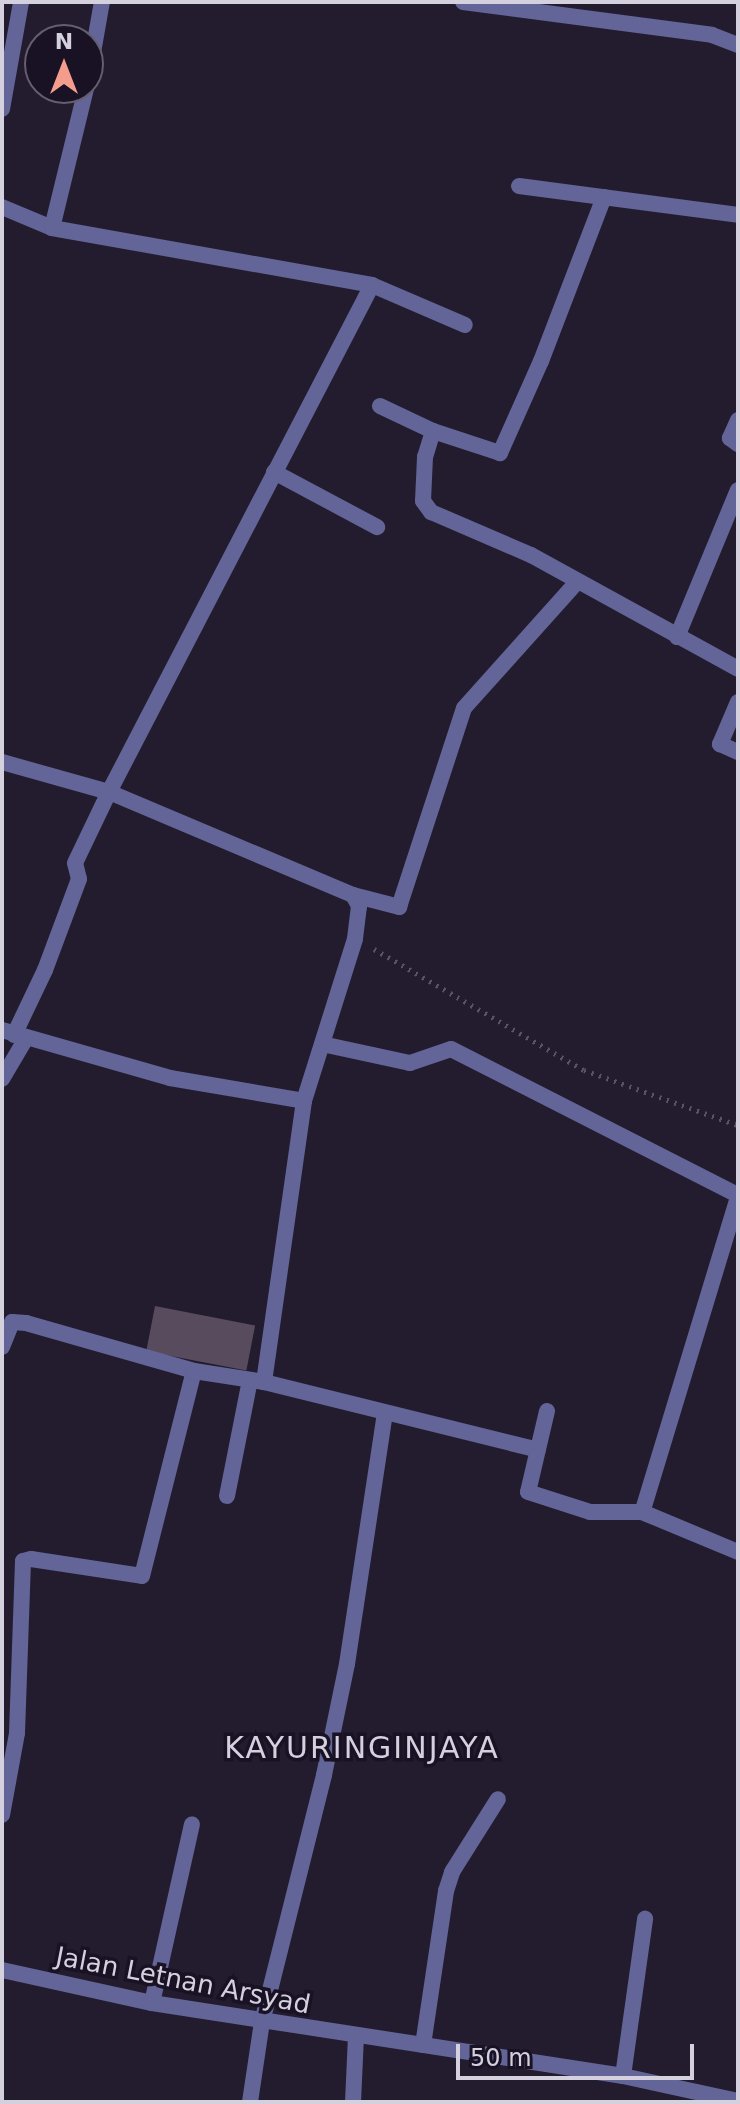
<!DOCTYPE html>
<style>
body{margin:0}
#map{position:relative;width:740px;height:2104px;overflow:hidden;background:#221c2e;font-family:"DejaVu Sans",sans-serif}
div>[style]{position:absolute}
.building>*{inset:0;background:#594b5e;transform-origin:0 0}
.path>*{height:5px;margin-top:-2.5px;transform-origin:0;background:repeating-linear-gradient(90deg,#595464 0 2px,transparent 0 8px)}
.street>*{height:16px;margin:-8px;padding:0 8px;transform-origin:8px;border-radius:8px;background:#636497}
span{translate:-50% -50%;white-space:nowrap;text-align:center;line-height:1.15;-webkit-text-stroke:7px #191224;paint-order:stroke}
.street-label{font-size:26px;color:#d4d0dd}
.quarter-label{font-size:30px;color:#d4d0dd;letter-spacing:2px}
.frame{position:absolute;inset:0;border:4px solid #d4d0dd;pointer-events:none}
.north{position:absolute;left:24px;top:24px;width:80px;height:80px;box-sizing:border-box;background:#191224;border:2px solid #645e6e;border-radius:50%;rotate:0deg;font-size:22px;font-weight:700;line-height:32px;text-align:center;color:#d4d0dd}
.north::after{content:'';display:block;margin:auto;width:28px;height:36px;background:#f49d8d;clip-path:polygon(50% 0,100% 100%,50% 72%,0 100%)}
.scale{position:absolute;left:456px;top:2044px;width:238px;height:36px;box-sizing:border-box;border:4px solid #d4d0dd;border-top:0;padding-left:10px;font-size:24px;line-height:28px;white-space:nowrap;color:#d4d0dd;-webkit-text-stroke:6px #191224;paint-order:stroke}
</style>
<div id="map">
<div class="building">
<div style="left:155px;top:1306px;width:102px;height:46px;rotate:11deg"></div>
</div>
<div class="path">
<div style="left:374px;top:949px;width:242px;rotate:30deg"></div>
<div style="left:584px;top:1070px;width:164px;rotate:19.7deg"></div>
</div>
<div class="street">
<div style="left:463px;top:2px;width:251px;rotate:7.5deg"></div>
<div style="left:712px;top:35px;width:28px;rotate:21deg"></div>
<div style="left:88px;top:81px;width:80px;rotate:-80deg"></div>
<div style="left:2px;top:109px;width:109px;rotate:-79.9deg"></div>
<div style="left:519px;top:186px;width:221px;rotate:7.5deg"></div>
<div style="left:604px;top:197px;width:176px;rotate:111deg"></div>
<div style="left:541px;top:361px;width:101px;rotate:114deg"></div>
<div style="left:500px;top:453px;width:71px;rotate:-161.8deg"></div>
<div style="left:433px;top:431px;width:27px;rotate:107deg"></div>
<div style="left:425px;top:457px;width:44px;rotate:92.6deg"></div>
<div style="left:423px;top:501px;width:14px;rotate:54deg"></div>
<div style="left:431px;top:512px;width:109px;rotate:23.3deg"></div>
<div style="left:531px;top:555px;width:236px;rotate:28.8deg"></div>
<div style="left:2px;top:207px;width:54px;rotate:22.8deg"></div>
<div style="left:52px;top:228px;width:325px;rotate:10.1deg"></div>
<div style="left:372px;top:285px;width:101px;rotate:23.3deg"></div>
<div style="left:52px;top:228px;width:144px;rotate:-76.3deg"></div>
<div style="left:380px;top:406px;width:59px;rotate:25.3deg"></div>
<div style="left:738px;top:420px;width:20px;rotate:114deg"></div>
<div style="left:730px;top:438px;width:10px;rotate:37deg"></div>
<div style="left:274px;top:472px;width:117px;rotate:28.1deg"></div>
<div style="left:677px;top:637px;width:159px;rotate:-67.5deg"></div>
<div style="left:738px;top:702px;width:46px;rotate:113.2deg"></div>
<div style="left:720px;top:744px;width:20px;rotate:24deg"></div>
<div style="left:2px;top:762px;width:111px;rotate:15.7deg"></div>
<div style="left:109px;top:792px;width:265px;rotate:22.9deg"></div>
<div style="left:353px;top:895px;width:48px;rotate:14.6deg"></div>
<div style="left:399px;top:907px;width:209px;rotate:-71.9deg"></div>
<div style="left:464px;top:708px;width:169px;rotate:-48.1deg"></div>
<div style="left:353px;top:895px;width:13px;rotate:61deg"></div>
<div style="left:359px;top:906px;width:33px;rotate:97deg"></div>
<div style="left:355px;top:939px;width:170px;rotate:107.5deg"></div>
<div style="left:304px;top:1101px;width:284px;rotate:98.1deg"></div>
<div style="left:264px;top:1382px;width:282px;rotate:13.9deg"></div>
<div style="left:2px;top:1030px;width:175px;rotate:15.9deg"></div>
<div style="left:170px;top:1078px;width:136px;rotate:9.7deg"></div>
<div style="left:14px;top:1035px;width:72px;rotate:-64.5deg"></div>
<div style="left:45px;top:970px;width:97px;rotate:-69.5deg"></div>
<div style="left:79px;top:879px;width:16px;rotate:-104deg"></div>
<div style="left:75px;top:863px;width:79px;rotate:-64.4deg"></div>
<div style="left:109px;top:792px;width:571px;rotate:-62.58deg"></div>
<div style="left:322px;top:1044px;width:90px;rotate:12.2deg"></div>
<div style="left:410px;top:1063px;width:43px;rotate:-18.9deg"></div>
<div style="left:451px;top:1049px;width:322px;rotate:27deg"></div>
<div style="left:2px;top:1079px;width:45px;rotate:-59.5deg"></div>
<div style="left:738px;top:1197px;width:329px;rotate:106.9deg"></div>
<div style="left:642px;top:1512px;width:104px;rotate:22.6deg"></div>
<div style="left:2px;top:1347px;width:27px;rotate:-68deg"></div>
<div style="left:12px;top:1322px;width:14px;rotate:4deg"></div>
<div style="left:26px;top:1323px;width:175px;rotate:15.9deg"></div>
<div style="left:547px;top:1411px;width:83px;rotate:103.2deg"></div>
<div style="left:528px;top:1492px;width:65px;rotate:17.9deg"></div>
<div style="left:590px;top:1512px;width:52px"></div>
<div style="left:227px;top:1496px;width:118px;rotate:-78.8deg"></div>
<div style="left:2px;top:1815px;width:83px;rotate:-79.6deg"></div>
<div style="left:17px;top:1733px;width:172px;rotate:-88deg"></div>
<div style="left:23px;top:1561px;width:8px;rotate:-14deg"></div>
<div style="left:31px;top:1559px;width:112px;rotate:8.7deg"></div>
<div style="left:142px;top:1576px;width:211px;rotate:-75.8deg"></div>
<div style="left:194px;top:1371px;width:71px;rotate:8.9deg"></div>
<div style="left:2px;top:1970px;width:154px;rotate:12.4deg"></div>
<div style="left:152px;top:2003px;width:477px;rotate:8.8deg"></div>
<div style="left:623px;top:2076px;width:118px;rotate:12.3deg"></div>
<div style="left:152px;top:2003px;width:183px;rotate:-77.4deg"></div>
<div style="left:423px;top:2045px;width:156px;rotate:-81.5deg"></div>
<div style="left:446px;top:1891px;width:20px;rotate:-72deg"></div>
<div style="left:452px;top:1872px;width:86px;rotate:-57.8deg"></div>
<div style="left:623px;top:2076px;width:159px;rotate:-82deg"></div>
<div style="left:250px;top:2102px;width:81px;rotate:-81.5deg"></div>
<div style="left:262px;top:2022px;width:255px;rotate:-75.9deg"></div>
<div style="left:324px;top:1775px;width:113px;rotate:-78.3deg"></div>
<div style="left:347px;top:1664px;width:254px;rotate:-81.4deg"></div>
<div style="left:353px;top:2102px;width:65px;rotate:-87.4deg"></div>
</div>
<div class="street-label">
<span style="left:183px;top:1981px;rotate:11deg">Jalan Letnan Arsyad</span>
</div>
<div class="quarter-label">
<span style="left:362px;top:1748px">KAYURINGINJAYA</span>
</div>
<div class="frame"></div>
<div class="north">N</div>
<div class="scale">50 m</div>
</div>
